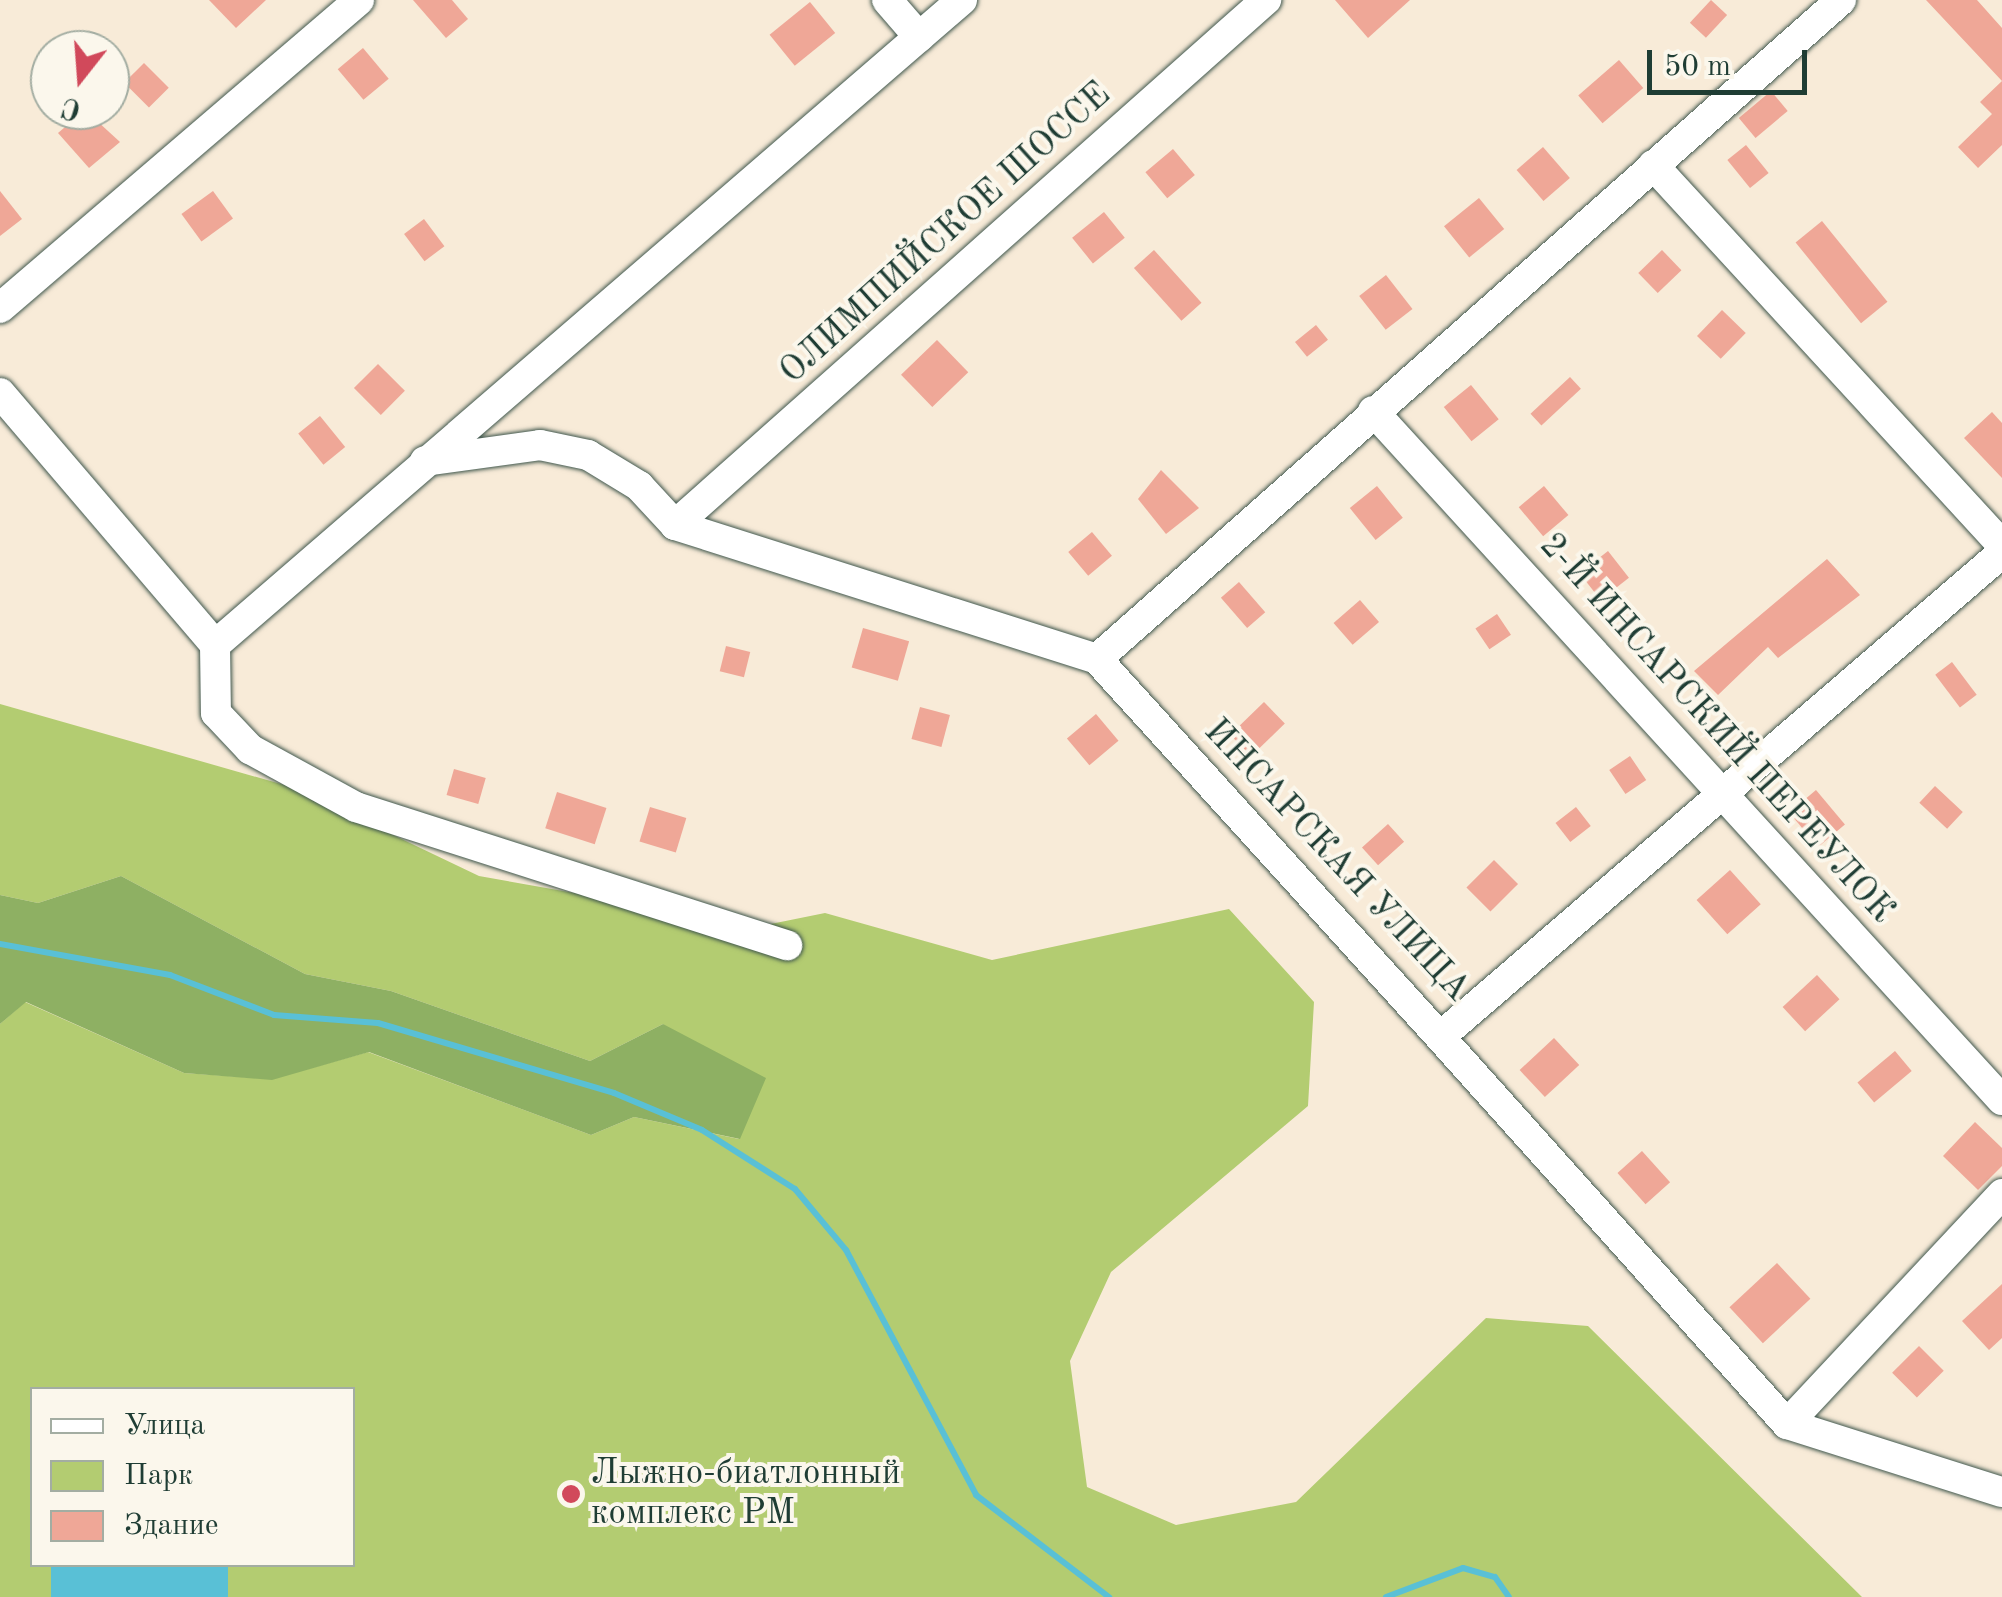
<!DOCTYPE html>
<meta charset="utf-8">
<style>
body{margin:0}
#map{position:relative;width:2002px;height:1597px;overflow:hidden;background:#f8ebd8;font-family:"Old Standard TT",serif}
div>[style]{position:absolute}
.green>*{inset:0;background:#b3cc71}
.forest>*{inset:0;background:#8eb063}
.water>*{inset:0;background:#59c0d6;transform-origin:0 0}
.stream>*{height:6px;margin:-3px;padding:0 3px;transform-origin:3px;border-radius:3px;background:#59c0d6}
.building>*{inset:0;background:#efa797;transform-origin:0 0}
.roads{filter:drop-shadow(0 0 2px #40574d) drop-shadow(0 0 2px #40574d)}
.minor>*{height:30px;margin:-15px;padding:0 15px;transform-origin:15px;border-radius:15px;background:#fff}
.dots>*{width:28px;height:28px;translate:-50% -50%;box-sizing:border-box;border:5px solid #fbf7ec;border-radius:50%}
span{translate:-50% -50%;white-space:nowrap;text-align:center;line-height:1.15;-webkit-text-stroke:8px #fbf7ec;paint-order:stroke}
.street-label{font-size:35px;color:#1f3d34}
.poi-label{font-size:35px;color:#1f3d34}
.left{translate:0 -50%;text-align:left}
.legend{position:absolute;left:30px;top:1387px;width:325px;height:180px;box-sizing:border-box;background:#fbf7ec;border:2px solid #a3ada2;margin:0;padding:12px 18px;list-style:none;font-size:30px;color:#1f3d34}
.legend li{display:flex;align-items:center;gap:20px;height:50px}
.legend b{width:50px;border:2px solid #a3ada2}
.north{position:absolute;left:30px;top:30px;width:100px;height:100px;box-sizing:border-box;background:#fbf7ec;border:2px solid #a3ada2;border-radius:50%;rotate:197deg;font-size:28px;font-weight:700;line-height:40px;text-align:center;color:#1f3d34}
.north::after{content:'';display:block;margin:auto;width:35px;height:45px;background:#d1495b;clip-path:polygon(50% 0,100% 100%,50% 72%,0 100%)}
.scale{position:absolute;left:1647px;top:50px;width:160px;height:45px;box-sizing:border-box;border:5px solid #1f3d34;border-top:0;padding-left:12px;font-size:30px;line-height:35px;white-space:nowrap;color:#1f3d34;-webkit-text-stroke:8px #fbf7ec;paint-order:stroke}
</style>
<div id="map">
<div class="green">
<div style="clip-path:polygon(evenodd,0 704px,295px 788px,479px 876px,761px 926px,825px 913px,992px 960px,1229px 909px,1314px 1002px,1308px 1106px,1111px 1272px,1070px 1361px,1087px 1487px,1176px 1525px,1296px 1502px,1486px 1318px,1588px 1326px,1862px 1597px,0 1597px,0 1024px,25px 1002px,184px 1073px,272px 1079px,368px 1052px,591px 1135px,634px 1117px,739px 1139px,663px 1024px,590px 1061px,391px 991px,305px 974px,121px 876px,38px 903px,0 895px,0 704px,32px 1390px,352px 1390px,352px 1564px,32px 1564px,32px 1390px)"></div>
</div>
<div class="forest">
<div style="clip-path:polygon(121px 876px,305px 974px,391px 991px,590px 1061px,663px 1024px,766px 1078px,740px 1139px,634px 1117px,591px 1135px,369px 1052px,272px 1080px,184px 1073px,26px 1002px,0 1024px,0 895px,38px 903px)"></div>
</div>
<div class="water">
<div style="left:51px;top:1565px;width:177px;height:32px"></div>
</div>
<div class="stream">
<div style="left:0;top:944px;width:173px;rotate:10.3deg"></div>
<div style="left:170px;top:975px;width:111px;rotate:21deg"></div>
<div style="left:274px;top:1015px;width:104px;rotate:4.4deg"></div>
<div style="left:378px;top:1023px;width:246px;rotate:16.5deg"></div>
<div style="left:614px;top:1093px;width:95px;rotate:22.8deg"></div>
<div style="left:702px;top:1130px;width:110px;rotate:32.4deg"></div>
<div style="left:795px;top:1189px;width:80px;rotate:50.1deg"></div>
<div style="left:846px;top:1250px;width:277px;rotate:62deg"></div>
<div style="left:976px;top:1495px;width:168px;rotate:37.5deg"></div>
<div style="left:1386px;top:1597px;width:82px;rotate:-20.6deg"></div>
<div style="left:1463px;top:1568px;width:33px;rotate:16deg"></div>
<div style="left:1495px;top:1577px;width:24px;rotate:55deg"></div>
</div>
<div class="building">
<div style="clip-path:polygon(209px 0,266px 0,236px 28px)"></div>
<div style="clip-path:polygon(413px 0,452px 0,468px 19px,446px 38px)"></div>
<div style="clip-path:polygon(1335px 0,1410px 0,1368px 38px)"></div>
<div style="left:1711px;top:0;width:22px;height:31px;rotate:43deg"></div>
<div style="clip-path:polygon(1926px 0,1977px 0,2002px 28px,2002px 145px,1978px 168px,1958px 147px,1992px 114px,1980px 102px,2002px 81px)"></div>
<div style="left:810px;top:2px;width:40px;height:52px;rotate:51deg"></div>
<div style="left:363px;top:48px;width:40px;height:33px;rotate:50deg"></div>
<div style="left:1619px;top:60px;width:37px;height:54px;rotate:49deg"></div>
<div style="left:144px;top:63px;width:35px;height:28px;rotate:45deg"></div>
<div style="left:1771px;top:91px;width:26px;height:42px;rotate:50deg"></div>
<div style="clip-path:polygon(85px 110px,120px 142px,89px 168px,58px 133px)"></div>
<div style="left:1746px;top:145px;width:36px;height:24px;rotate:51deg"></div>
<div style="left:1543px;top:147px;width:41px;height:35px;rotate:49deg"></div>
<div style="left:1173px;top:149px;width:34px;height:36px;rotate:50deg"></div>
<div style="clip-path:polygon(0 191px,22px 219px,0 236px)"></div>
<div style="left:213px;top:191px;width:34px;height:39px;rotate:54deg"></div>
<div style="left:1479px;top:198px;width:40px;height:45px;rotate:51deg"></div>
<div style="left:1104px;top:212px;width:33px;height:41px;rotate:51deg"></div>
<div style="left:424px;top:219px;width:34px;height:25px;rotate:53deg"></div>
<div style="left:1822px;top:221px;width:104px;height:34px;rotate:51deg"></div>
<div style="left:1154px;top:250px;width:71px;height:27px;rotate:48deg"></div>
<div style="left:1662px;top:250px;width:28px;height:33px;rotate:46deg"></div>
<div style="left:1386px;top:275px;width:43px;height:34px;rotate:52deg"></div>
<div style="left:1722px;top:310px;width:33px;height:36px;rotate:44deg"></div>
<div style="left:1316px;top:325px;width:19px;height:27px;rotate:51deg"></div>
<div style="left:937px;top:340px;width:45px;height:50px;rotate:46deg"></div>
<div style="left:378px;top:364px;width:38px;height:34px;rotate:45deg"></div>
<div style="left:1570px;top:377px;width:16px;height:54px;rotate:47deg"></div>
<div style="left:1471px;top:385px;width:44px;height:35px;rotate:51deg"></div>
<div style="clip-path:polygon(1992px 412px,2002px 423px,2002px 478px,1964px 438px)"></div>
<div style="left:320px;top:416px;width:40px;height:28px;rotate:51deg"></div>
<div style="clip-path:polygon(1161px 470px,1199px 508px,1166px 534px,1138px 499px)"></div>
<div style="left:1377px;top:486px;width:41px;height:35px;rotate:51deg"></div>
<div style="left:1544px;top:486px;width:38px;height:33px;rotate:50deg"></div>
<div style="left:1092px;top:532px;width:31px;height:31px;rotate:50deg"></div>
<div style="left:1608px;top:551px;width:34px;height:36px;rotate:52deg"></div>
<div style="clip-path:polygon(1827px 559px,1860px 595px,1778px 658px,1768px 647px,1718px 695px,1694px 671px)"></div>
<div style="left:1239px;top:582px;width:40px;height:24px;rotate:49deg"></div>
<div style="left:1360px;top:600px;width:29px;height:35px;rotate:49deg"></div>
<div style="left:1497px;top:614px;width:25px;height:26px;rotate:56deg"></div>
<div style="left:863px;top:628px;width:48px;height:41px;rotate:16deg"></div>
<div style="left:726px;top:646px;width:25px;height:26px;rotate:14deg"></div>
<div style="left:1952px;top:662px;width:41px;height:21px;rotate:53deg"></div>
<div style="left:1264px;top:702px;width:30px;height:47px;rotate:46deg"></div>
<div style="left:920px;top:707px;width:31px;height:33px;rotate:15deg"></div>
<div style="left:1096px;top:714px;width:35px;height:38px;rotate:50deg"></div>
<div style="left:1630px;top:756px;width:29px;height:25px;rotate:56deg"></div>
<div style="left:454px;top:769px;width:33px;height:27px;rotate:16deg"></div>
<div style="left:1935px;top:786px;width:38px;height:23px;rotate:43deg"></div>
<div style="left:1816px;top:790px;width:45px;height:35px;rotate:50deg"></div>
<div style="left:557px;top:792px;width:52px;height:38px;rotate:18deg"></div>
<div style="left:650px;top:807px;width:38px;height:36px;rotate:17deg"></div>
<div style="left:1576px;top:807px;width:24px;height:26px;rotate:52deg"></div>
<div style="left:1388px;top:824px;width:24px;height:35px;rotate:48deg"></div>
<div style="left:1494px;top:860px;width:34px;height:39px;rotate:45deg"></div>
<div style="left:1730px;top:870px;width:46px;height:45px;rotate:48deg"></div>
<div style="left:1817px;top:975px;width:33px;height:47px;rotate:47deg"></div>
<div style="left:1554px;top:1038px;width:37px;height:47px;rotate:47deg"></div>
<div style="left:1895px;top:1051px;width:26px;height:49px;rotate:50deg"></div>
<div style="clip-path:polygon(1975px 1122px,2002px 1148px,2002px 1166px,1978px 1190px,1943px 1156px)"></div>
<div style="left:1642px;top:1151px;width:42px;height:33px;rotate:48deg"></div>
<div style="left:1777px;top:1263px;width:49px;height:65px;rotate:47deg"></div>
<div style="clip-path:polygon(2002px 1284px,2002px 1338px,1989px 1350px,1962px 1321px)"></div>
<div style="left:1919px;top:1346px;width:35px;height:38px;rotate:45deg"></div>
</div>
<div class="roads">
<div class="minor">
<div style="left:887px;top:0;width:49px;rotate:49.1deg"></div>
<div style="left:1653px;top:165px;width:516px;rotate:47.43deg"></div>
<div style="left:0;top:308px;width:473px;rotate:-40.6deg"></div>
<div style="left:0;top:393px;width:331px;rotate:49.5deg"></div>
<div style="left:215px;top:645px;width:68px;rotate:89.2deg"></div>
<div style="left:216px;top:713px;width:50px;rotate:46.6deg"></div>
<div style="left:250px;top:749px;width:121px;rotate:28.7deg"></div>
<div style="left:356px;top:807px;width:453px;rotate:17.8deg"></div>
<div style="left:1373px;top:411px;width:933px;rotate:47.61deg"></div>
<div style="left:425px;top:461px;width:116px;rotate:-7.9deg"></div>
<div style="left:540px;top:445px;width:49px;rotate:11.8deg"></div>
<div style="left:588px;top:455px;width:60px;rotate:31.3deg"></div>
<div style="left:639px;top:486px;width:53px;rotate:47.3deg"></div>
<div style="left:675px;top:525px;width:443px;rotate:17.6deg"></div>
<div style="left:1097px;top:659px;width:510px;rotate:47.78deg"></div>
<div style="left:1440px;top:1037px;width:742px;rotate:-40.74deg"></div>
<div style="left:675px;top:525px;width:791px;rotate:-41.62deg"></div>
<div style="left:215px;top:645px;width:987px;rotate:-40.81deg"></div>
<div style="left:1097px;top:659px;width:994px;rotate:-41.53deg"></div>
<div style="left:1440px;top:1037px;width:520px;rotate:48.12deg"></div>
<div style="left:1787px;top:1424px;width:225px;rotate:17.6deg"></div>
<div style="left:1787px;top:1424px;width:315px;rotate:-46.9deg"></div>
</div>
</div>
<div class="dots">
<div style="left:571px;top:1494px;background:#d1495b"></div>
</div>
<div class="street-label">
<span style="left:946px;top:234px;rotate:-42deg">ОЛИМПИЙСКОЕ ШОССЕ</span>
<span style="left:1716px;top:729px;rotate:48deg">2-Й ИНСАРСКИЙ ПЕРЕУЛОК</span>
<span style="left:1336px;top:861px;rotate:47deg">ИНСАРСКАЯ УЛИЦА</span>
</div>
<div class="poi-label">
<span class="left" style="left:591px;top:1494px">Лыжно-биатлонный<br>комплекс РМ</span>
</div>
<ul class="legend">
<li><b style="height:12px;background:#fff"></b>Улица</li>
<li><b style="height:28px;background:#b3cc71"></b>Парк</li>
<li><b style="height:28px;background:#efa797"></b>Здание</li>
</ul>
<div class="north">С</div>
<div class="scale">50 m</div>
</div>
